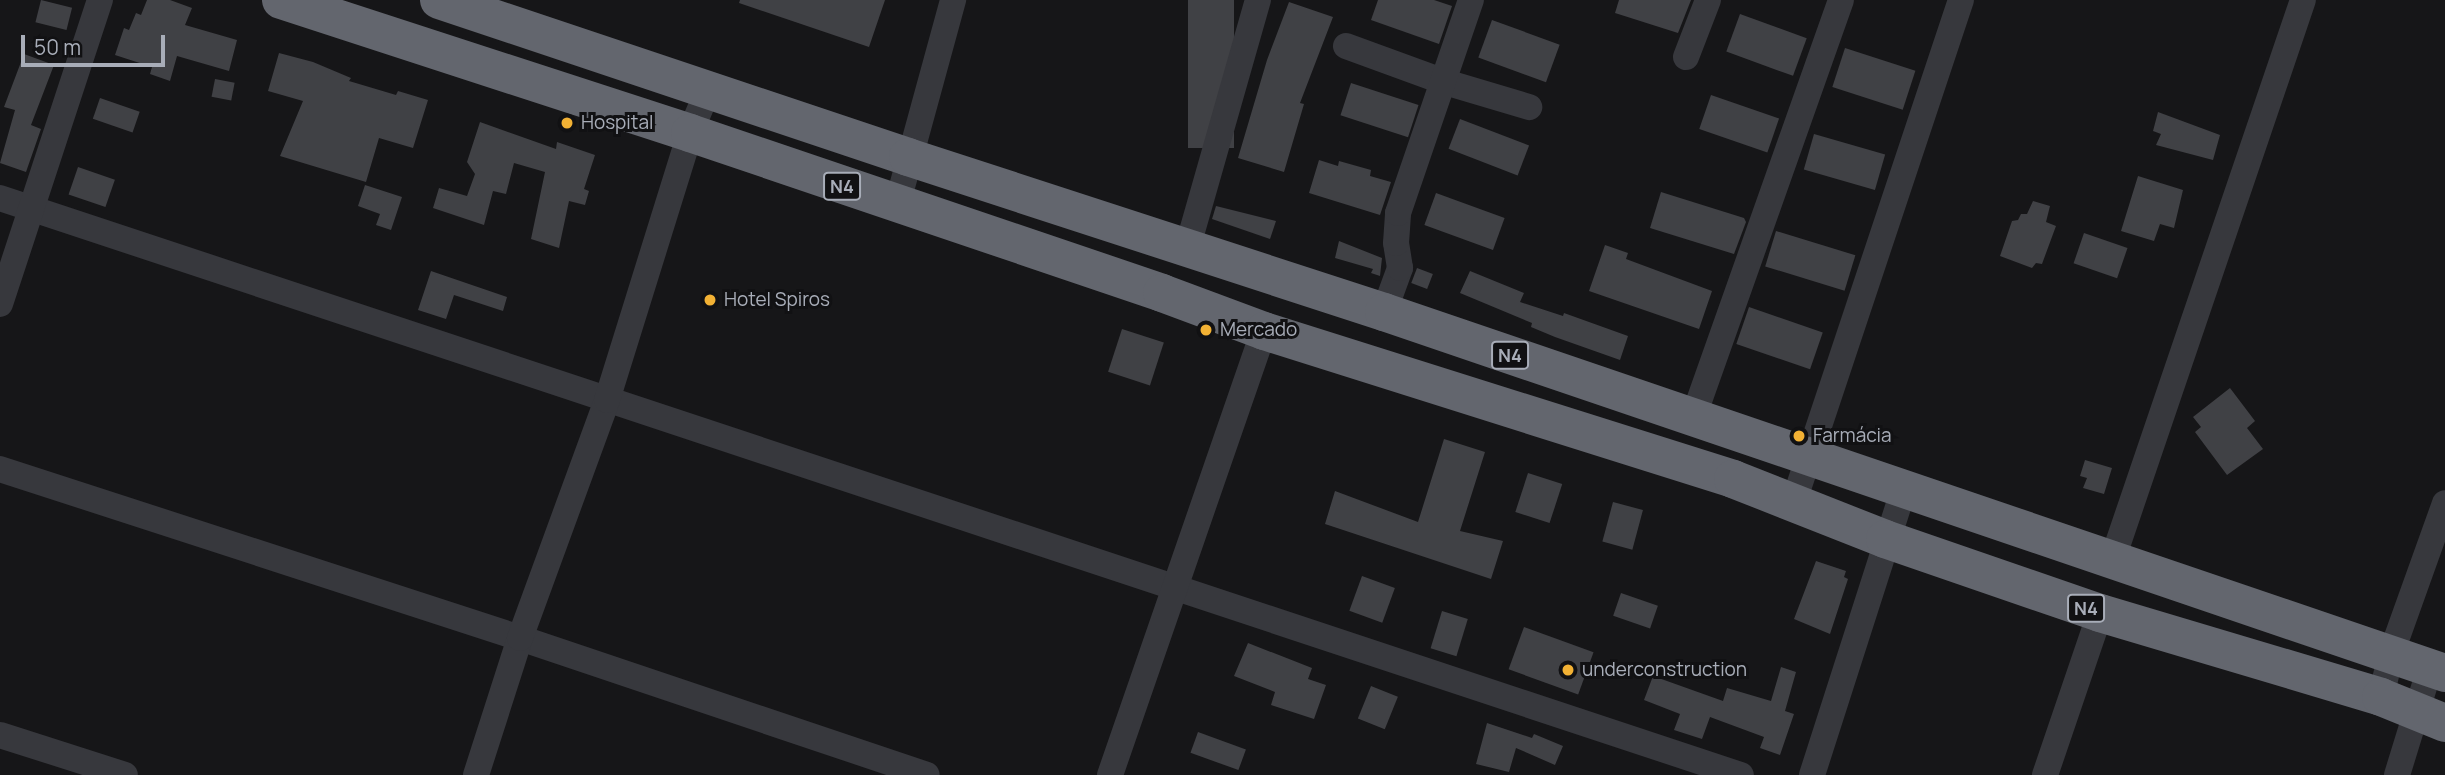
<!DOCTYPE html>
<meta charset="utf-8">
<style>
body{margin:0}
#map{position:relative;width:2445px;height:775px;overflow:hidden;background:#161618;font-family:Manrope,sans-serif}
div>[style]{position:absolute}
.building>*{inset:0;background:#404145;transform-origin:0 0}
.minor>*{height:26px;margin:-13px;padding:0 13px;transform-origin:13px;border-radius:13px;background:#37383d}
.highway>*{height:38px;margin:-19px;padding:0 19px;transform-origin:19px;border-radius:19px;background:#63666e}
.dots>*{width:19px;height:19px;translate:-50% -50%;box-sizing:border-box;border:4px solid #111113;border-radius:50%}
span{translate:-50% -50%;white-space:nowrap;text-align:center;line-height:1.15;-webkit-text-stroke:6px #111113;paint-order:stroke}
.shield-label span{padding:2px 5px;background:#111113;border:2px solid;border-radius:5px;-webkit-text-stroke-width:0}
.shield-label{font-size:18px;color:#a8adb8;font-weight:700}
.poi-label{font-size:19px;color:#a8adb8}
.left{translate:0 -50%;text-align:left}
.scale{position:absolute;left:21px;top:35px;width:144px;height:32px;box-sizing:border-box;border:4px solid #a8adb8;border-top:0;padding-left:9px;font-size:21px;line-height:24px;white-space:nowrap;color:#a8adb8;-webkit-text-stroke:5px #111113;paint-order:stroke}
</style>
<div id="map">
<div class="building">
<div style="left:41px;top:0;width:32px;height:23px;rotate:14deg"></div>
<div style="clip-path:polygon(147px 0,170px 0,192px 8px,185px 25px,237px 40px,229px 71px,177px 56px,170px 81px,150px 74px,152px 67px,115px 55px,124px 28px,129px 30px,136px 13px,141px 15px)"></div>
<div style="clip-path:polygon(740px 0,885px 0,869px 47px,739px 3px)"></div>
<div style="left:1188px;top:0;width:46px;height:148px"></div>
<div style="clip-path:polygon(1378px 0,1434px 0,1452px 6px,1439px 44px,1371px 20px)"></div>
<div style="clip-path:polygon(1619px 0,1691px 0,1678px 33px,1615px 13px)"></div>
<div style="clip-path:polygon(1289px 2px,1333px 17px,1300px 103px,1304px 104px,1284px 172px,1238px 158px,1267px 60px)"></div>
<div style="left:1740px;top:14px;width:71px;height:40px;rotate:20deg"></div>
<div style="left:1492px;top:20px;width:72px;height:40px;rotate:20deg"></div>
<div style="left:1845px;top:48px;width:74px;height:41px;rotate:18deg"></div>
<div style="clip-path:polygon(279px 53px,313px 62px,351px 78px,349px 81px,396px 95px,398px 91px,428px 100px,413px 148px,379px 138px,366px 182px,280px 156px,303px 101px,268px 91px)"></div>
<div style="clip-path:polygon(24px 54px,54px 65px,31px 125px,41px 129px,26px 172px,0 163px,15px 110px,4px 107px)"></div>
<div style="left:215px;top:79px;width:20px;height:18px;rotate:11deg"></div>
<div style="left:1351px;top:83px;width:71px;height:34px;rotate:18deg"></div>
<div style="left:1711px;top:95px;width:72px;height:36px;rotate:19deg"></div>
<div style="left:100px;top:98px;width:42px;height:22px;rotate:19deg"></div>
<div style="clip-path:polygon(2158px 112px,2220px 135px,2213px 160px,2156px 145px,2161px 134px,2153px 131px)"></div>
<div style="left:1460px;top:119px;width:74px;height:32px;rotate:21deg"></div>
<div style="clip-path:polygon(480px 122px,556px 149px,557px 142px,595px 155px,584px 189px,589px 191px,585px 205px,569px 201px,559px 248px,531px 239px,545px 172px,514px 163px,506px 194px,493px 191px,484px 225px,433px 208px,439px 188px,467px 196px,475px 174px,467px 162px)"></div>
<div style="left:1814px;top:134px;width:74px;height:37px;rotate:16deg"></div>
<div style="clip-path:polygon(1319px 160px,1338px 166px,1339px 161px,1371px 170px,1370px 176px,1391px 182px,1380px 215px,1309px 193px)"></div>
<div style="left:78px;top:167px;width:39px;height:29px;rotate:19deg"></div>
<div style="clip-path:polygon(2138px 176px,2183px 190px,2174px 228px,2160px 224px,2154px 241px,2121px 231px)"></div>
<div style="clip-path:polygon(365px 185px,402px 197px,391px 230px,376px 225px,380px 214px,358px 206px)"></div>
<div style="clip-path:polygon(1661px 192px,1744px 218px,1746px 222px,1734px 254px,1650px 228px)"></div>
<div style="left:1436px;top:193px;width:73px;height:34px;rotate:20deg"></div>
<div style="clip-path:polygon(2033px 201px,2050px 206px,2046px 222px,2056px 226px,2042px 264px,2036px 263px,2032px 268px,2000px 256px,2012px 221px,2018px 220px,2021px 214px,2027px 214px)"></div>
<div style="clip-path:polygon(1216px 206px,1276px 221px,1270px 239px,1212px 219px)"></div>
<div style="left:1776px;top:231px;width:83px;height:37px;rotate:17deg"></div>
<div style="left:2084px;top:233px;width:46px;height:32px;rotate:19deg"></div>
<div style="clip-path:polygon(1339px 241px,1382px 258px,1380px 276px,1371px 273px,1373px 269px,1335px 258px)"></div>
<div style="clip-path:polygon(1605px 245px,1628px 253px,1626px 259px,1712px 291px,1699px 329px,1589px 291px)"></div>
<div style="left:1417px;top:268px;width:17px;height:16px;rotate:21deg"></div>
<div style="clip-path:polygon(431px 271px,507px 297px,503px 311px,454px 295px,446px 319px,418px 310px)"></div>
<div style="clip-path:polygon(1470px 271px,1524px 293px,1520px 302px,1563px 316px,1564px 313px,1628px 336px,1620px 360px,1555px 337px,1531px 327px,1532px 323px,1460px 293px)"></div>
<div style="left:1749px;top:307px;width:78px;height:39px;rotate:19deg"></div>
<div style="left:1122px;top:329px;width:44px;height:45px;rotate:18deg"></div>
<div style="clip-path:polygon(2230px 388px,2255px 421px,2247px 428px,2263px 449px,2227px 475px,2195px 432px,2201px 427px,2193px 417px)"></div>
<div style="clip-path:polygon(1444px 439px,1485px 452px,1460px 531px,1503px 541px,1491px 579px,1325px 524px,1335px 491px,1418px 522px)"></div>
<div style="clip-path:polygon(2085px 460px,2112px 468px,2104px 494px,2083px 488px,2087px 478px,2080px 476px)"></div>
<div style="left:1528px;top:473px;width:36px;height:41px;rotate:18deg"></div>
<div style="left:1613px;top:502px;width:31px;height:41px;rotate:15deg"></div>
<div style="clip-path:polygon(1816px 561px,1846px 571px,1844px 577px,1848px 579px,1830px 634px,1794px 619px)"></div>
<div style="left:1362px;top:576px;width:35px;height:37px;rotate:20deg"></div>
<div style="left:1621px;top:593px;width:39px;height:24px;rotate:19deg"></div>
<div style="left:1442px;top:611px;width:27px;height:39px;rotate:17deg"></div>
<div style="left:1524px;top:627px;width:74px;height:45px;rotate:20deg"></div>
<div style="clip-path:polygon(1248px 643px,1312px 668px,1308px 679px,1326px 685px,1314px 719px,1271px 705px,1275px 692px,1234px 676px)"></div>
<div style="clip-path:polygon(1781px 667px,1796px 672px,1785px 711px,1794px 714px,1780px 755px,1760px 748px,1764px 737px,1710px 717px,1702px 739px,1674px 730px,1680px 714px,1644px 700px,1653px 676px,1723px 701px,1727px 688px,1771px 701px)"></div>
<div style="left:1371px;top:686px;width:29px;height:35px;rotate:22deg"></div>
<div style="clip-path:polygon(1487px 723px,1532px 738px,1534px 734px,1563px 746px,1555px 765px,1516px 748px,1509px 772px,1476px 764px)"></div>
<div style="left:1198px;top:732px;width:51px;height:22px;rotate:20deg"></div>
</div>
<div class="minor">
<div style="left:1346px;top:46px;width:105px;rotate:20deg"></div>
<div style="left:1445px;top:82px;width:88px;rotate:16.6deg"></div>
<div style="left:1686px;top:57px;width:61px;rotate:-68.9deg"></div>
<div style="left:0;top:198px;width:1834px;rotate:18.34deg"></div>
<div style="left:897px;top:205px;width:213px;rotate:-74.7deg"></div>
<div style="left:1187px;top:249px;width:259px;rotate:-74.1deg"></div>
<div style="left:0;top:304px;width:320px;rotate:-71.8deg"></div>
<div style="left:1384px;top:312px;width:47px;rotate:-70deg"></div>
<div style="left:1400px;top:268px;width:25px;rotate:-99deg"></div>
<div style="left:1396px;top:243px;width:30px;rotate:-86deg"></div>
<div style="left:1398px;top:213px;width:225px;rotate:-71.1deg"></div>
<div style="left:1693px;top:418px;width:443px;rotate:-70.5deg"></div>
<div style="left:0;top:469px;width:547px;rotate:18deg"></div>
<div style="left:520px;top:638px;width:429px;rotate:18.6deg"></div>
<div style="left:1794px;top:501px;width:528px;rotate:-71.57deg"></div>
<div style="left:2113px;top:558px;width:589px;rotate:-71.2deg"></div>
<div style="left:2381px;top:697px;width:44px;rotate:-76.9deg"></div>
<div style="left:2391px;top:654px;width:160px;rotate:-70.3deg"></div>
<div style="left:0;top:735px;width:131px;rotate:17.7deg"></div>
<div style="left:476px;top:775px;width:144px;rotate:-72.2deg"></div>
<div style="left:520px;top:638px;width:253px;rotate:-69.9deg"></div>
<div style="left:607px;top:400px;width:280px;rotate:-72.7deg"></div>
<div style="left:690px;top:133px;width:47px;rotate:-67.3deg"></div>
<div style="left:1110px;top:775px;width:470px;rotate:-70.9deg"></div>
<div style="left:1812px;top:775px;width:301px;rotate:-72.2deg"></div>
<div style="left:2045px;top:775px;width:171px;rotate:-71.2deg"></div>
<div style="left:2397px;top:775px;width:112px;rotate:-72.9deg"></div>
</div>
<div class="highway">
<div style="left:281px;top:0;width:430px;rotate:18deg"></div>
<div style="left:690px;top:133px;width:498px;rotate:18.7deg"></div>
<div style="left:1162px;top:293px;width:109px;rotate:20.4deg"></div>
<div style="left:1264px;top:331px;width:492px;rotate:17.5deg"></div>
<div style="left:1733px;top:479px;width:163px;rotate:21.5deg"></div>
<div style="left:1885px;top:539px;width:227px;rotate:19deg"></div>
<div style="left:2100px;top:613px;width:293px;rotate:16.6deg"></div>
<div style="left:2381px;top:697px;width:69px;rotate:22.1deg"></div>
<div style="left:439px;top:0;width:495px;rotate:18.5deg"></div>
<div style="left:908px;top:157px;width:501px;rotate:18.04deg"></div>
<div style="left:1384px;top:312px;width:1121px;rotate:18.79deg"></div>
</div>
<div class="dots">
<div style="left:567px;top:123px;background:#f2b134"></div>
<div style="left:710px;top:300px;background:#f2b134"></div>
<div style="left:1206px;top:330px;background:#f2b134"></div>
<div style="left:1799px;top:436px;background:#f2b134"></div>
<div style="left:1568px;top:670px;background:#f2b134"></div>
</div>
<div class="shield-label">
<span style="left:842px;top:186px">N4</span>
<span style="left:1510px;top:355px">N4</span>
<span style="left:2086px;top:608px">N4</span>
</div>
<div class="poi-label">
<span class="left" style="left:581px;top:123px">Hospital</span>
<span class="left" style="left:724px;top:300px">Hotel Spiros</span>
<span class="left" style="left:1220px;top:330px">Mercado</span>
<span class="left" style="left:1813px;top:436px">Farmácia</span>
<span class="left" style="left:1582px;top:670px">underconstruction</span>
</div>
<div class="scale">50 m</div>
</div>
